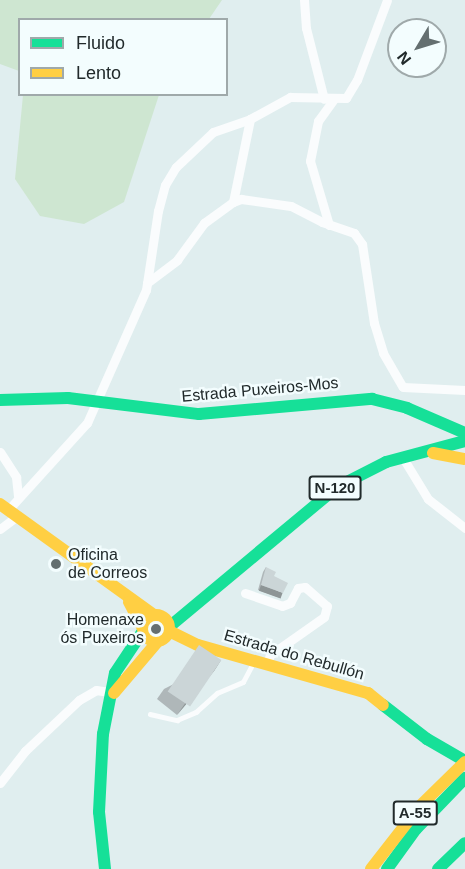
<!DOCTYPE html>
<meta charset="utf-8">
<style>
body{margin:0}
#map{position:relative;width:465px;height:869px;overflow:hidden;background:#e0eeef;font-family:Helvetica,sans-serif}
div>[style]{position:absolute}
.green>*{inset:0;background:#cee6d1}
.lane>*{height:4.5px;margin:-2.25px;padding:0 2.25px;transform-origin:2.25px;border-radius:2.25px;background:#fafcfd}
.street>*{height:9px;margin:-4.5px;padding:0 4.5px;transform-origin:4.5px;border-radius:4.5px;background:#fafcfd}
.fast>*{height:12px;margin:-6px;padding:0 6px;transform-origin:6px;border-radius:6px;background:#16e098}
.slow>*{height:12px;margin:-6px;padding:0 6px;transform-origin:6px;border-radius:6px;background:#ffcf43}
.slow>.ring{margin:-6px;padding:0;box-sizing:content-box;background:none;border:12px solid #ffcf43;border-radius:50%}
.wall>*{inset:0;background:#afb7b9}
.shaded-wall>*{inset:0;background:#8e9596;transform-origin:0 0}
.building>*{inset:0;background:#cbd5d7;transform-origin:0 0}
.dots>*{width:16px;height:16px;translate:-50% -50%;box-sizing:border-box;border:3px solid #f3fdfe;border-radius:50%}
span{translate:-50% -50%;white-space:nowrap;text-align:center;line-height:1.15;-webkit-text-stroke:5px #f3fdfe;paint-order:stroke}
.shield-label span{padding:2px 4px;background:#f3fdfe;border:2px solid;border-radius:4px;-webkit-text-stroke-width:0}
.shield-label{font-size:15px;color:#212a2b;font-weight:700}
.street-label{font-size:16px;color:#212a2b}
.poi-label{font-size:16px;color:#212a2b}
.left{translate:0 -50%;text-align:left}
.right{translate:-100% -50%;text-align:right}
.legend{position:absolute;left:18px;top:18px;width:210px;height:78px;box-sizing:border-box;background:#f3fdfe;border:2px solid #9fa9aa;margin:0;padding:8px 10px;list-style:none;font-size:18px;color:#212a2b}
.legend li{display:flex;align-items:center;gap:12px;height:30px}
.legend b{width:30px;border:2px solid #9fa9aa}
.north{position:absolute;left:387px;top:18px;width:60px;height:60px;box-sizing:border-box;background:#f3fdfe;border:2px solid #9fa9aa;border-radius:50%;rotate:232deg;font-size:16px;font-weight:700;line-height:24px;text-align:center;color:#212a2b}
.north::after{content:'';display:block;margin:auto;width:21px;height:27px;background:#646f70;clip-path:polygon(50% 0,100% 100%,50% 72%,0 100%)}
</style>
<div id="map">
<div class="green">
<div style="clip-path:polygon(0 0,222px 0,209px 19px,20px 20px,19px 71px,0 64px)"></div>
<div style="clip-path:polygon(23px 95px,159px 95px,124px 202px,84px 224px,40px 216px,15px 179px)"></div>
</div>
<div class="lane">
<div style="left:150px;top:714px;width:28px;rotate:13deg"></div>
<div style="left:177px;top:720px;width:21px;rotate:-23deg"></div>
<div style="left:196px;top:712px;width:28px;rotate:-42deg"></div>
<div style="left:217px;top:693px;width:28px;rotate:-23deg"></div>
<div style="left:243px;top:682px;width:21px;rotate:-62deg"></div>
</div>
<div class="street">
<div style="left:304px;top:0;width:28px;rotate:86deg"></div>
<div style="left:306px;top:28px;width:73px;rotate:75.8deg"></div>
<div style="left:233px;top:202px;width:85px;rotate:-78.4deg"></div>
<div style="left:329px;top:225px;width:67px;rotate:-106.5deg"></div>
<div style="left:310px;top:161px;width:41px;rotate:-78.7deg"></div>
<div style="left:318px;top:121px;width:27px;rotate:-54deg"></div>
<div style="left:147px;top:283px;width:38px;rotate:-37deg"></div>
<div style="left:177px;top:260px;width:46px;rotate:-53.9deg"></div>
<div style="left:204px;top:223px;width:36px;rotate:-36deg"></div>
<div style="left:233px;top:202px;width:9px;rotate:-21deg"></div>
<div style="left:241px;top:199px;width:50px;rotate:8deg"></div>
<div style="left:291px;top:206px;width:35px;rotate:27deg"></div>
<div style="left:322px;top:222px;width:34px;rotate:19deg"></div>
<div style="left:354px;top:233px;width:14px;rotate:54deg"></div>
<div style="left:362px;top:244px;width:80px;rotate:81.4deg"></div>
<div style="left:374px;top:323px;width:31px;rotate:73deg"></div>
<div style="left:383px;top:353px;width:39px;rotate:60deg"></div>
<div style="left:403px;top:387px;width:62px;rotate:2.8deg"></div>
<div style="left:0;top:452px;width:30px;rotate:57deg"></div>
<div style="left:16px;top:477px;width:19px;rotate:84deg"></div>
<div style="left:403px;top:458px;width:48px;rotate:58.6deg"></div>
<div style="left:428px;top:499px;width:47px;rotate:38.1deg"></div>
<div style="left:8px;top:510px;width:118px;rotate:-47.8deg"></div>
<div style="left:87px;top:423px;width:145px;rotate:-66.1deg"></div>
<div style="left:146px;top:290px;width:80px;rotate:-81.4deg"></div>
<div style="left:158px;top:211px;width:27px;rotate:-75deg"></div>
<div style="left:165px;top:185px;width:21px;rotate:-59deg"></div>
<div style="left:176px;top:167px;width:51px;rotate:-43.4deg"></div>
<div style="left:213px;top:132px;width:39px;rotate:-19deg"></div>
<div style="left:250px;top:119px;width:46px;rotate:-28.8deg"></div>
<div style="left:290px;top:97px;width:56px;rotate:1deg"></div>
<div style="left:346px;top:98px;width:21px;rotate:-59deg"></div>
<div style="left:357px;top:80px;width:85px;rotate:-69.4deg"></div>
<div style="left:0;top:529px;width:20px;rotate:-37deg"></div>
<div style="left:245px;top:593px;width:39px;rotate:19deg"></div>
<div style="left:282px;top:606px;width:9px;rotate:-21deg"></div>
<div style="left:290px;top:603px;width:17px;rotate:-62deg"></div>
<div style="left:298px;top:588px;width:7px;rotate:-8deg"></div>
<div style="left:305px;top:587px;width:29px;rotate:41deg"></div>
<div style="left:327px;top:606px;width:11px;rotate:105deg"></div>
<div style="left:324px;top:617px;width:66px;rotate:144.9deg"></div>
<div style="left:270px;top:655px;width:9px;rotate:111deg"></div>
<div style="left:0;top:783px;width:41px;rotate:-52deg"></div>
<div style="left:25px;top:751px;width:74px;rotate:-43.4deg"></div>
<div style="left:79px;top:700px;width:20px;rotate:-30deg"></div>
<div style="left:96px;top:690px;width:18px;rotate:9deg"></div>
</div>
<div class="fast">
<div style="left:0;top:400px;width:68px;rotate:-1.7deg"></div>
<div style="left:68px;top:398px;width:132px;rotate:7deg"></div>
<div style="left:199px;top:414px;width:174px;rotate:-5deg"></div>
<div style="left:372px;top:399px;width:36px;rotate:14deg"></div>
<div style="left:407px;top:408px;width:63px;rotate:23.3deg"></div>
<div style="left:169px;top:627px;width:219px;rotate:-39.8deg"></div>
<div style="left:337px;top:487px;width:55px;rotate:-27deg"></div>
<div style="left:386px;top:462px;width:82px;rotate:-14.9deg"></div>
<div style="left:383px;top:705px;width:56px;rotate:37.7deg"></div>
<div style="left:427px;top:739px;width:44px;rotate:30.1deg"></div>
<div style="left:105px;top:869px;width:57px;rotate:-96deg"></div>
<div style="left:99px;top:812px;width:78px;rotate:-87.1deg"></div>
<div style="left:103px;top:734px;width:62px;rotate:-78.9deg"></div>
<div style="left:115px;top:673px;width:50px;rotate:-56.3deg"></div>
<div style="left:387px;top:869px;width:49px;rotate:-54.1deg"></div>
<div style="left:416px;top:829px;width:71px;rotate:-46.1deg"></div>
<div style="left:438px;top:869px;width:37px;rotate:-44deg"></div>
</div>
<div class="slow">
<div style="left:433px;top:453px;width:31px;rotate:11deg"></div>
<div style="left:0;top:504px;width:190px;rotate:35.8deg"></div>
<div style="left:129px;top:602px;width:27px;rotate:62deg"></div>
<div class="ring" style="left:143px;top:615px;width:14px;height:14px"></div>
<div style="left:169px;top:631px;width:32px;rotate:26deg"></div>
<div style="left:198px;top:645px;width:177px;rotate:15.8deg"></div>
<div style="left:368px;top:693px;width:19px;rotate:39deg"></div>
<div style="left:114px;top:693px;width:68px;rotate:-49.8deg"></div>
<div style="left:371px;top:869px;width:80px;rotate:-52.1deg"></div>
<div style="left:420px;top:806px;width:63px;rotate:-44.4deg"></div>
</div>
<div class="wall">
<div style="clip-path:polygon(266px 567px,280px 598px,258px 590px,263px 572px)"></div>
<div style="clip-path:polygon(221px 660px,214px 671px,177px 715px,157px 699px,164px 689px)"></div>
</div>
<div class="shaded-wall">
<div style="left:261px;top:585px;width:23px;height:6px;rotate:20deg"></div>
<div style="clip-path:polygon(221px 660px,214px 671px,177px 715px,184px 705px)"></div>
</div>
<div class="building">
<div style="clip-path:polygon(266px 567px,276px 572px,274px 576px,288px 583px,283px 593px,261px 585px)"></div>
<div style="left:199px;top:645px;width:27px;height:56px;rotate:34deg"></div>
</div>
<div class="dots">
<div style="left:56px;top:564px;background:#646f70"></div>
<div style="left:156px;top:629px;background:#646f70"></div>
</div>
<div class="shield-label">
<span style="left:335px;top:488px">N-120</span>
<span style="left:415px;top:813px">A-55</span>
</div>
<div class="street-label">
<span style="left:260px;top:390px;rotate:-5deg">Estrada Puxeiros-Mos</span>
<span style="left:294px;top:655px;rotate:16deg">Estrada do Rebullón</span>
</div>
<div class="poi-label">
<span class="left" style="left:68px;top:564px">Oficina<br>de Correos</span>
<span class="right" style="left:144px;top:629px">Homenaxe<br>ós Puxeiros</span>
</div>
<ul class="legend">
<li><b style="height:8px;background:#16e098"></b>Fluido</li>
<li><b style="height:8px;background:#ffcf43"></b>Lento</li>
</ul>
<div class="north">N</div>
</div>
